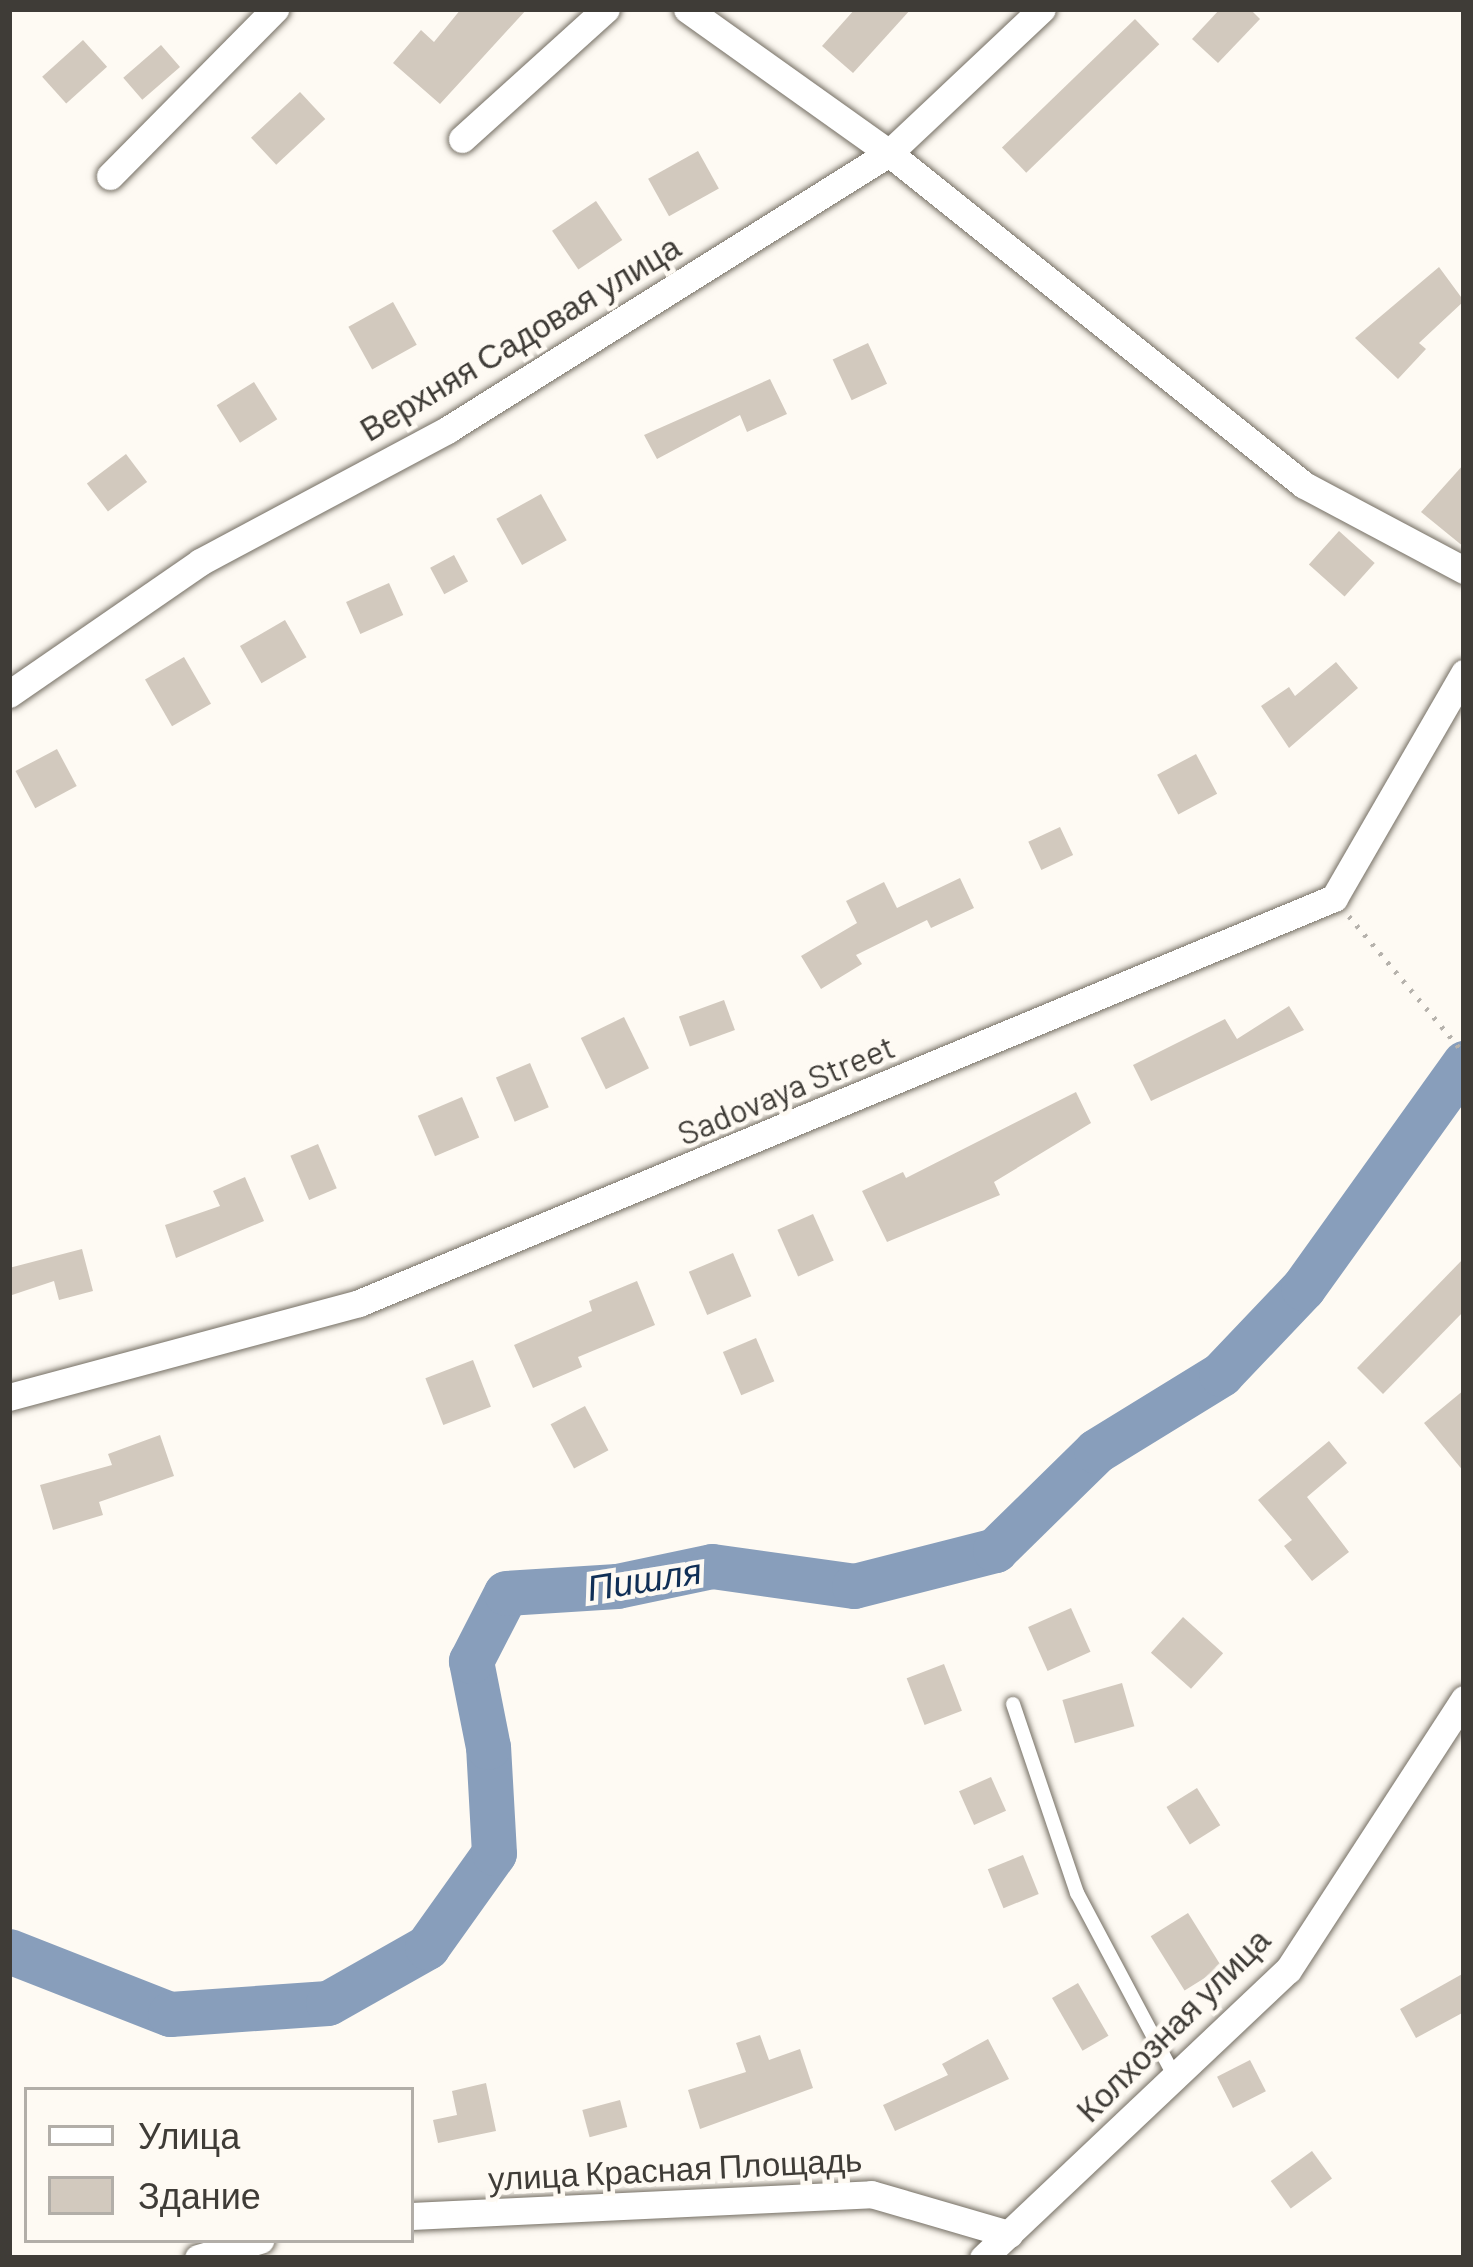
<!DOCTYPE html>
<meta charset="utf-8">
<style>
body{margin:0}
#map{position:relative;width:1473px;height:2267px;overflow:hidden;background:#fefaf3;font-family:Barlow,sans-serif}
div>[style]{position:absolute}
.river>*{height:45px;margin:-22.5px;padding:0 22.5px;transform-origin:22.5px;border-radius:22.5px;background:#889ebb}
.building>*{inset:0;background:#d2c9be;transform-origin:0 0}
.path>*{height:4.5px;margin-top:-2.25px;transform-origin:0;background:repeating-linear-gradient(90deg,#b6b2ac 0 3px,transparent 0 12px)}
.roads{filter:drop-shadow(0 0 3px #746e63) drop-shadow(0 0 3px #746e63)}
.lane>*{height:14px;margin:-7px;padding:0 7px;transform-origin:7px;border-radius:7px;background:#fff}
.street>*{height:27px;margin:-13.5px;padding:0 13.5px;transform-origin:13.5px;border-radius:13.5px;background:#fff}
span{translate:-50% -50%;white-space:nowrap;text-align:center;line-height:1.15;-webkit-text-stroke:9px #fefaf3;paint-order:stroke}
.street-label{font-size:33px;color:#3f3c37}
.water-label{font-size:36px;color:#102f56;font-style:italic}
.frame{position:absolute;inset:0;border:12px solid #3f3c37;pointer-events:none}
.legend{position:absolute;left:24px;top:2087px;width:390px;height:156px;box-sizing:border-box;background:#fefaf3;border:3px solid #b2aea8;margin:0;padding:15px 21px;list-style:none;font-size:36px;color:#3f3c37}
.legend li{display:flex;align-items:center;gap:24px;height:60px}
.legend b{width:60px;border:3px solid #b2aea8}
</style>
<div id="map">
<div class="river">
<div style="left:9px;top:1951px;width:173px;rotate:21.4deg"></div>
<div style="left:170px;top:2014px;width:158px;rotate:-4deg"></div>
<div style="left:328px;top:2003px;width:114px;rotate:-29.5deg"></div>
<div style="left:427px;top:1947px;width:115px;rotate:-54.5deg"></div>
<div style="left:494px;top:1853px;width:106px;rotate:-93.2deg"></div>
<div style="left:488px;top:1747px;width:88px;rotate:-101.2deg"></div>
<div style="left:471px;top:1661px;width:76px;rotate:-62.8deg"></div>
<div style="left:506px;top:1593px;width:111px;rotate:-3.6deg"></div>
<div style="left:617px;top:1586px;width:97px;rotate:-11.9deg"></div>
<div style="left:712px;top:1566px;width:143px;rotate:8deg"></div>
<div style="left:854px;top:1586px;width:146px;rotate:-14.3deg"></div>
<div style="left:995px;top:1550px;width:141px;rotate:-44.4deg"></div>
<div style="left:1096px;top:1451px;width:147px;rotate:-31.6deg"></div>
<div style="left:1221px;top:1374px;width:119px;rotate:-46.4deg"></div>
<div style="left:1303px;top:1288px;width:277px;rotate:-54.4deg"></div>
</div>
<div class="building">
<div style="clip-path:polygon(461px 9px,527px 9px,440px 104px,393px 63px,421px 30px,434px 42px)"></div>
<div style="clip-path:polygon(855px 9px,911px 9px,853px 73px,822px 46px)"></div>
<div style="clip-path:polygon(1220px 9px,1250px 9px,1260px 19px,1218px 63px,1192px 39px)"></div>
<div style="left:1135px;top:19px;width:35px;height:185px;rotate:46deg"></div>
<div style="left:83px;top:40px;width:36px;height:55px;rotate:48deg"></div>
<div style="left:161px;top:45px;width:29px;height:50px;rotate:49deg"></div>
<div style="left:300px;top:92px;width:37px;height:67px;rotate:47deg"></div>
<div style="left:698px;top:151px;width:43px;height:57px;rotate:61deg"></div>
<div style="left:596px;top:201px;width:47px;height:53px;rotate:56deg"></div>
<div style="clip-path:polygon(1439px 267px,1464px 301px,1419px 343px,1426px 349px,1398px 379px,1355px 338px)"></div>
<div style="left:393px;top:302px;width:49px;height:51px;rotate:61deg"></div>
<div style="left:868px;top:343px;width:45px;height:39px;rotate:65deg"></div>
<div style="clip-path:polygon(770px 379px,787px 414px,747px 432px,740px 415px,657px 459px,644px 435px)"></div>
<div style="left:254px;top:382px;width:44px;height:44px;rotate:58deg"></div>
<div style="left:126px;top:454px;width:35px;height:49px;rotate:53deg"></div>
<div style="clip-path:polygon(1464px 464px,1464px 547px,1421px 512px)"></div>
<div style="left:541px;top:494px;width:53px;height:51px;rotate:61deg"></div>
<div style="left:1339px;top:531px;width:48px;height:45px;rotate:42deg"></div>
<div style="left:454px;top:555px;width:30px;height:27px;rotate:62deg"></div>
<div style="left:389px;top:583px;width:35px;height:47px;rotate:66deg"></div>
<div style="left:285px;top:620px;width:43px;height:52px;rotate:60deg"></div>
<div style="left:184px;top:657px;width:54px;height:45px;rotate:60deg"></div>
<div style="clip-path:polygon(1336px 662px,1358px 688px,1289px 748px,1261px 706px,1289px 687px,1295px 696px)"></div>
<div style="left:57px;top:749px;width:42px;height:47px;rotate:62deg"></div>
<div style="left:1196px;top:754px;width:45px;height:44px;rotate:62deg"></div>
<div style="left:1060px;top:827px;width:31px;height:35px;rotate:65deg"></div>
<div style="clip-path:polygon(960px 878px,974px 908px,931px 928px,927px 920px,856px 955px,862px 964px,821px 989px,801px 956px,857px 923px,846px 901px,884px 882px,897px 908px)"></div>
<div style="left:724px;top:1000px;width:32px;height:48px;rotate:70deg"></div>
<div style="clip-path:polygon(1289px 1006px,1304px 1030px,1151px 1101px,1133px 1065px,1225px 1019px,1237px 1039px)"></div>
<div style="left:624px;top:1017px;width:57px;height:48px;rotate:64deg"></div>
<div style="left:530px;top:1063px;width:48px;height:37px;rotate:67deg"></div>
<div style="clip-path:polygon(1076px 1092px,1091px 1123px,994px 1182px,1000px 1195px,887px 1242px,862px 1191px,903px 1172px,906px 1178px)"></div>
<div style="left:462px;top:1097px;width:44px;height:48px;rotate:67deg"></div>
<div style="left:318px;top:1144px;width:48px;height:30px;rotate:67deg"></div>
<div style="clip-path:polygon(245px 1177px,264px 1221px,176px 1258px,165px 1225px,220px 1206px,213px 1191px)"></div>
<div style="left:813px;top:1214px;width:51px;height:39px;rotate:66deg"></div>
<div style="clip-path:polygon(82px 1249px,93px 1291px,59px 1300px,54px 1281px,9px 1296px,9px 1268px)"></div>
<div style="left:733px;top:1253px;width:47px;height:48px;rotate:67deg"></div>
<div style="clip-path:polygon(1464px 1258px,1464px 1311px,1383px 1394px,1357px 1368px)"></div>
<div style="clip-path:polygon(637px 1281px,655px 1325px,578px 1357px,582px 1367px,533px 1388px,514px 1345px,592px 1311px,589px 1301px)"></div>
<div style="left:756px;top:1338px;width:47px;height:36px;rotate:67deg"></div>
<div style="left:473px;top:1360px;width:50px;height:51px;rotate:69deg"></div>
<div style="clip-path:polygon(1464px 1390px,1464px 1472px,1424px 1423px)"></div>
<div style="left:585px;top:1406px;width:50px;height:39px;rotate:62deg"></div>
<div style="clip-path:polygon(160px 1435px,174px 1476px,99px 1502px,103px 1515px,53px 1530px,40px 1485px,112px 1465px,108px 1454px)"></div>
<div style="clip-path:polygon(1329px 1441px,1347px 1463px,1307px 1497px,1349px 1552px,1312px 1581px,1284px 1546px,1292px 1540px,1258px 1500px)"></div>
<div style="left:1071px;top:1608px;width:48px;height:47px;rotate:66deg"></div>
<div style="left:1183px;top:1617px;width:54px;height:48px;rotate:42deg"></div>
<div style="left:944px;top:1664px;width:50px;height:40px;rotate:69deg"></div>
<div style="left:1122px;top:1683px;width:45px;height:62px;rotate:74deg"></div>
<div style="left:991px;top:1777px;width:37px;height:35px;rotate:66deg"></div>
<div style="left:1197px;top:1788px;width:44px;height:36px;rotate:58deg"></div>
<div style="left:1023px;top:1855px;width:42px;height:38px;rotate:68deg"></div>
<div style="left:1188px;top:1913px;width:64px;height:44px;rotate:58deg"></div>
<div style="clip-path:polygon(1464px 1973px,1464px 2012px,1416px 2038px,1400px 2009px)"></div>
<div style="left:1078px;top:1983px;width:61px;height:30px;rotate:60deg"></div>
<div style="clip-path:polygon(760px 2035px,769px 2060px,800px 2049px,813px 2088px,700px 2129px,688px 2090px,746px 2072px,736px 2043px)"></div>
<div style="clip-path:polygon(988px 2039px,1009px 2079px,895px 2131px,883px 2105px,948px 2075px,942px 2064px)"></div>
<div style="left:1250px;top:2060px;width:35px;height:37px;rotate:63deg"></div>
<div style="clip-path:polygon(486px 2083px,496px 2131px,438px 2143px,433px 2120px,457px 2115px,452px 2091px)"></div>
<div style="left:620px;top:2100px;width:28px;height:39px;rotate:75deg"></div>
<div style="left:1312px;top:2151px;width:34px;height:51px;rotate:54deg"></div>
</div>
<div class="path">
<div style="left:1349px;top:916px;width:179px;rotate:50deg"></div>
</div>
<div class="roads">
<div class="lane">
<div style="left:1013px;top:1704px;width:200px;rotate:71.3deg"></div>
<div style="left:1077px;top:1893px;width:208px;rotate:62deg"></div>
</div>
<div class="street">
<div style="left:687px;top:9px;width:248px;rotate:35.5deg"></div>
<div style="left:889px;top:153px;width:531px;rotate:38.66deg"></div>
<div style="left:1304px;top:485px;width:181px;rotate:28deg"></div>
<div style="left:462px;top:139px;width:194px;rotate:-42.1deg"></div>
<div style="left:110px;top:176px;width:235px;rotate:-45.3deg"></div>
<div style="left:9px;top:694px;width:232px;rotate:-34.6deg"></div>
<div style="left:200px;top:562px;width:280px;rotate:-28.1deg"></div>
<div style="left:447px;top:430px;width:522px;rotate:-32.08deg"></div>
<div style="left:889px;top:153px;width:210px;rotate:-43.3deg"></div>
<div style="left:9px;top:1397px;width:362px;rotate:-15deg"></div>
<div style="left:359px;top:1303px;width:1056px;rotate:-22.56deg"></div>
<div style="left:1334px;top:898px;width:260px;rotate:-60deg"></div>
<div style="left:411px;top:2216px;width:461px;rotate:-2.7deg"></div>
<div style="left:871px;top:2194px;width:144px;rotate:16.2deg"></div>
<div style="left:198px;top:2258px;width:65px;rotate:-16.2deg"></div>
<div style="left:983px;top:2258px;width:419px;rotate:-43.4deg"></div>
<div style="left:1288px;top:1970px;width:323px;rotate:-57deg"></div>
</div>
</div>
<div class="street-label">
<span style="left:520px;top:338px;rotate:-31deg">Верхняя Садовая улица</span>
<span style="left:786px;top:1090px;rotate:-23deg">Sadovaya Street</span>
<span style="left:1173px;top:2025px;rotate:-45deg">Колхозная улица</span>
<span style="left:675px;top:2169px;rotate:-3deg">улица Красная Площадь</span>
</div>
<div class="water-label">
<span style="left:644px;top:1578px;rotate:-9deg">Пишля</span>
</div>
<div class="frame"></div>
<ul class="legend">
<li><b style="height:15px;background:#fff"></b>Улица</li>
<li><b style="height:33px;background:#d2c9be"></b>Здание</li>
</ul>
</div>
